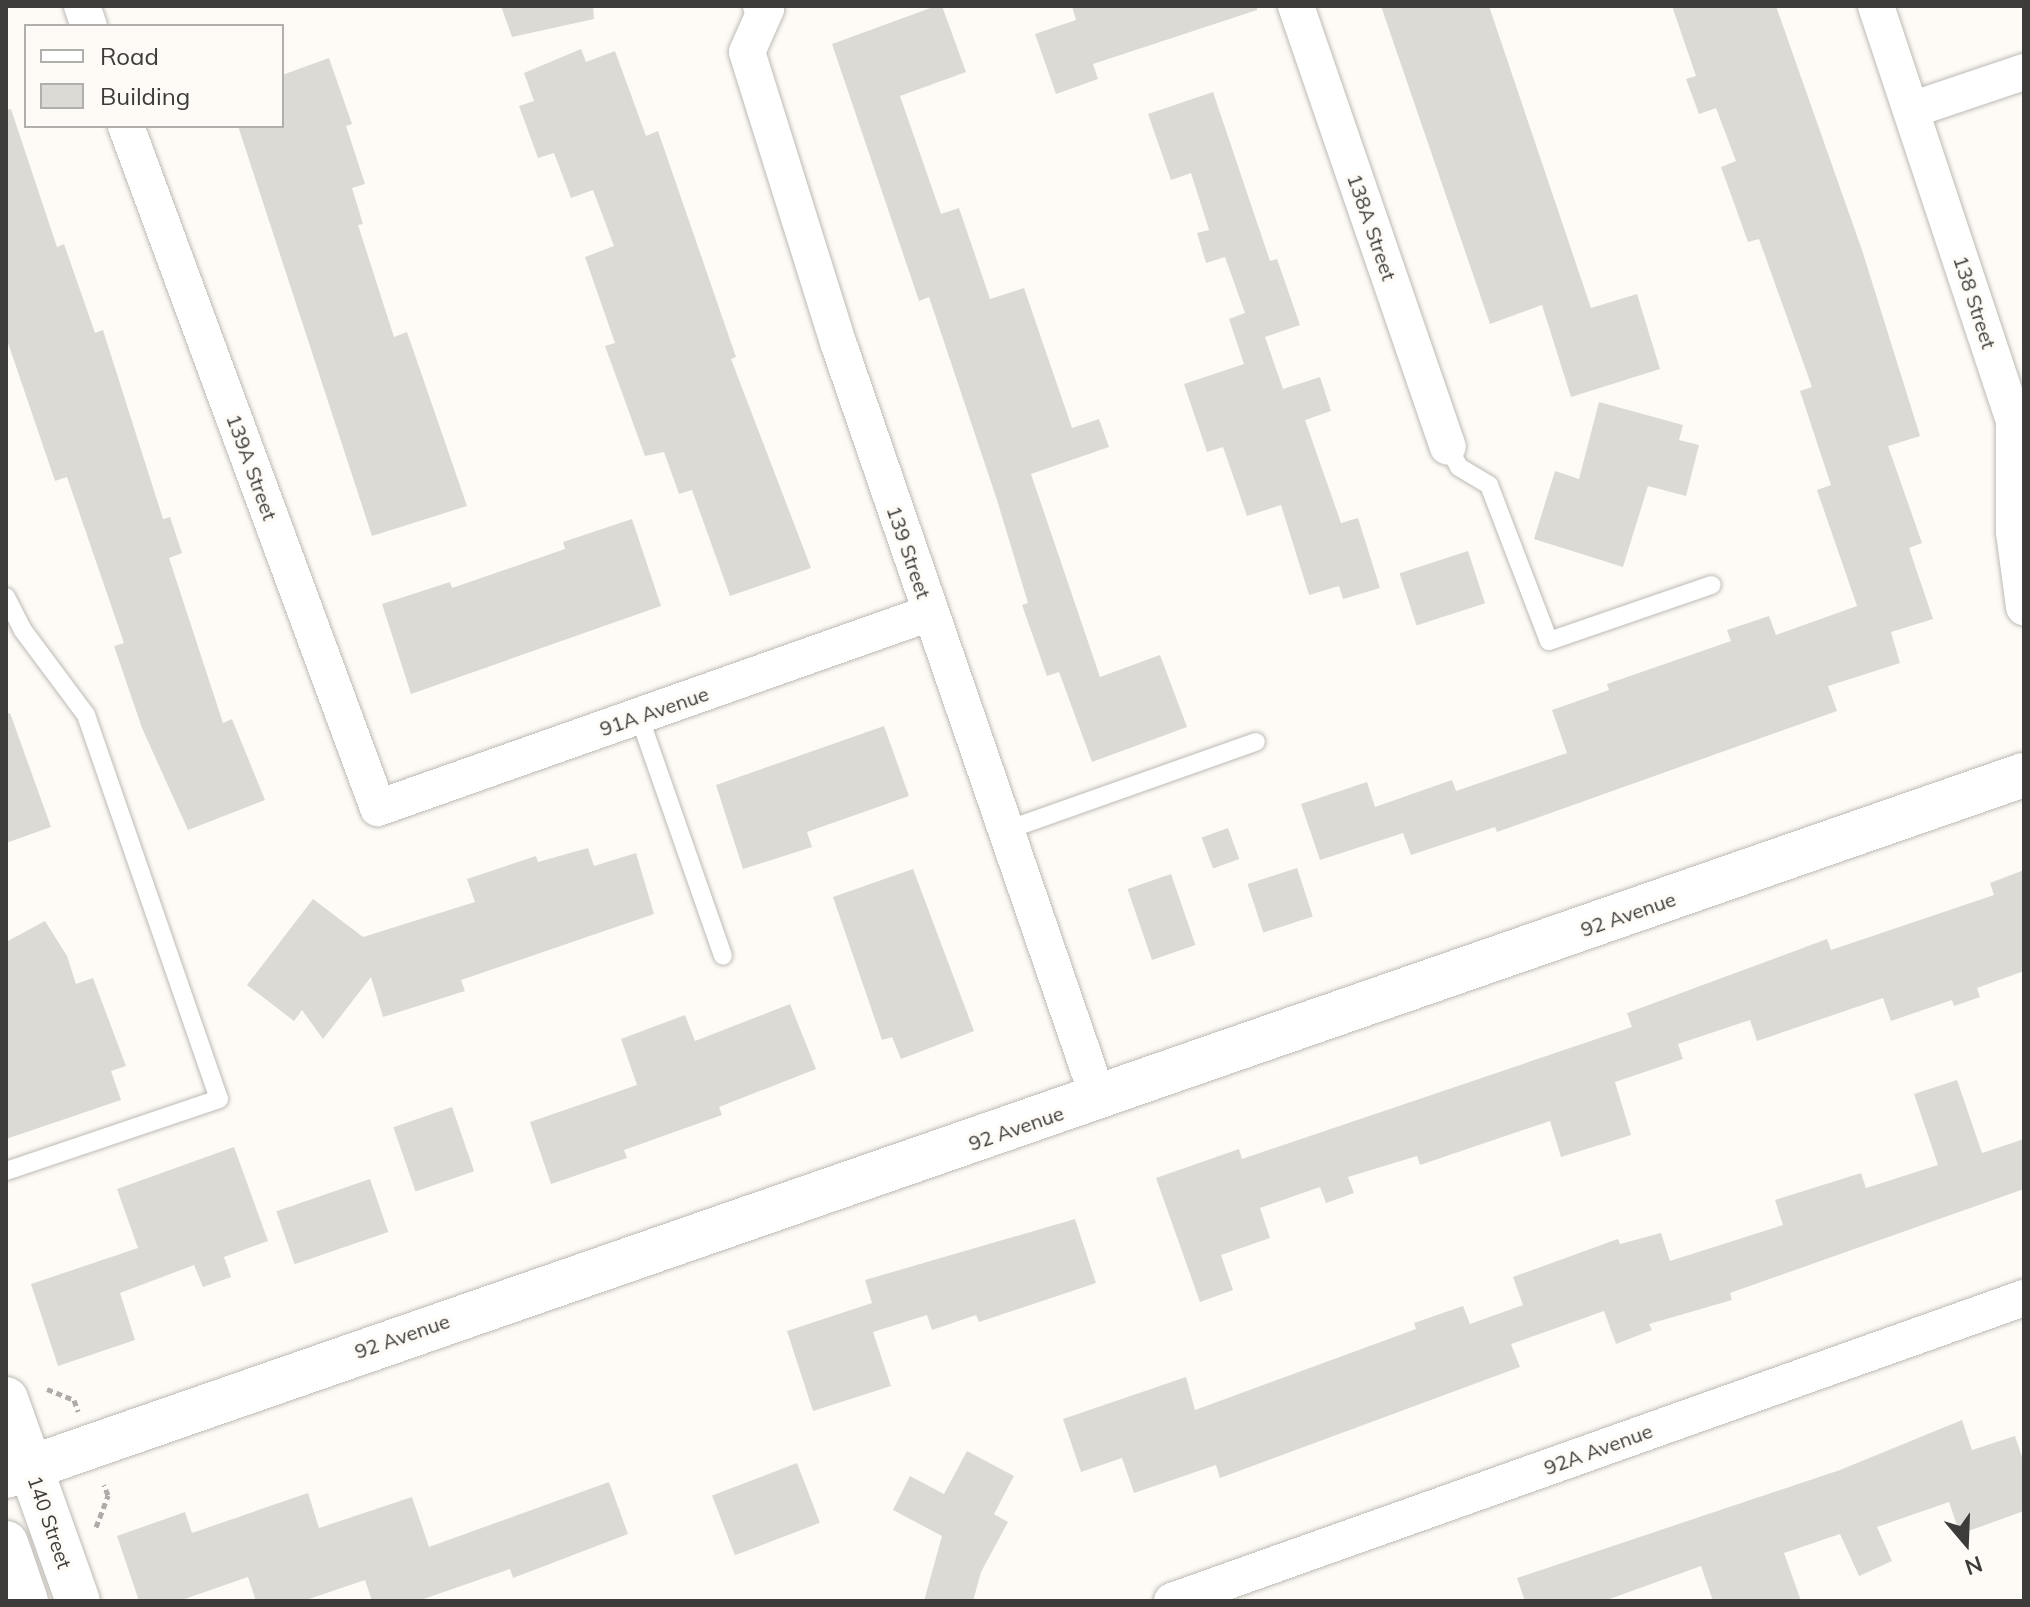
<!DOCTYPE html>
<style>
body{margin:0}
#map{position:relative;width:2030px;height:1607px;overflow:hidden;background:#fefbf6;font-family:Mulish,sans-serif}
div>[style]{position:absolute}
.building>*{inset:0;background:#dcdad4;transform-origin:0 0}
.path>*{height:5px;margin-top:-2.5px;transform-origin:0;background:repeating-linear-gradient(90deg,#aeaba8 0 6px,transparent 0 10px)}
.roads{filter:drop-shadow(0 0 2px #bdbab5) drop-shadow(0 0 2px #bdbab5)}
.service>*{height:18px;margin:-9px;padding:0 9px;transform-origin:9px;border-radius:9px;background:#fff}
.minor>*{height:36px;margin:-18px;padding:0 18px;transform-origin:18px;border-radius:18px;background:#fff}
.secondary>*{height:44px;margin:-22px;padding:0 22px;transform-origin:22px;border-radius:22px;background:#fff}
span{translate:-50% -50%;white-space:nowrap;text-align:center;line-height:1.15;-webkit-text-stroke:6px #fefbf6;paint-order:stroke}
.street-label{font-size:20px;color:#3d3c3a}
.frame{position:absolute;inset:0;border:8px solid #3d3c3a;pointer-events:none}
.legend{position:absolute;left:24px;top:24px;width:260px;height:104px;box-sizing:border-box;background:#fefbf6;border:2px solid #b1afab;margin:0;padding:10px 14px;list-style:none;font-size:24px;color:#3d3c3a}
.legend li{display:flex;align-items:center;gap:16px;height:40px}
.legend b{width:40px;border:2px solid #b1afab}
.north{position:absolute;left:1926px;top:1503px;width:80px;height:80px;-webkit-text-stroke:6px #fefbf6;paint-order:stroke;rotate:161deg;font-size:22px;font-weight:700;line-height:32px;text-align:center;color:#3d3c3a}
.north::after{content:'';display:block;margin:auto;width:28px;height:36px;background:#3d3c3a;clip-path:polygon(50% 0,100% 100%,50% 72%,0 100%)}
</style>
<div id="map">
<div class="building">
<div style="clip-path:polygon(501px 6px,593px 6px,594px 19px,512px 37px)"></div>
<div style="clip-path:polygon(936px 6px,942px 6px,966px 72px,900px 96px,941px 214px,959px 208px,990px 299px,1024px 288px,1072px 428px,1099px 419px,1109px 447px,1031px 474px,1100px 677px,1160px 655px,1187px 727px,1092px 762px,1059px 672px,1047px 676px,1022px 605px,1028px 603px,997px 500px,929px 297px,919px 301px,832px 44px)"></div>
<div style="clip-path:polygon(1072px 6px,1257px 6px,1257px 10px,1093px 64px,1098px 79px,1056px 94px,1035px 34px,1076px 20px)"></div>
<div style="clip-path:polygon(1381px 6px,1489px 6px,1591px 308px,1637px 294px,1660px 369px,1571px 397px,1542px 305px,1490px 324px)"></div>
<div style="clip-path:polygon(1672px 6px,1776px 6px,1863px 253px,1920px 436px,1888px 446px,1922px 543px,1909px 548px,1933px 619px,1891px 632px,1900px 663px,1828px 686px,1837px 711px,1497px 832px,1495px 827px,1411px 855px,1403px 833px,1320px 860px,1301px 804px,1367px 782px,1375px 807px,1452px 780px,1456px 791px,1567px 753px,1552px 710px,1609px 690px,1607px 684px,1731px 641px,1727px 630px,1769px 616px,1776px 635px,1857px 606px,1817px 490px,1831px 485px,1800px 391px,1812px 387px,1759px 239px,1748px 242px,1721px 167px,1736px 161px,1716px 108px,1699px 114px,1686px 79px,1696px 76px)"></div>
<div style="clip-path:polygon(581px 49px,586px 62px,615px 51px,646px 136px,658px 131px,736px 357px,731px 359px,811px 568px,730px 596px,692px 490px,679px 494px,664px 452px,645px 456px,605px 346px,615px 343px,585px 257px,614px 246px,593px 190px,571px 198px,554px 153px,538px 158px,519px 106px,534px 101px,524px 73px)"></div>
<div style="clip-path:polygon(329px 58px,352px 124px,346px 126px,365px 184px,352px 188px,363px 224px,358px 225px,394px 337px,407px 332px,467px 506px,372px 536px,238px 126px,282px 126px,282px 75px)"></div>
<div style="clip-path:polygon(1213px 92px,1270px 261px,1277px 259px,1300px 325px,1265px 337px,1283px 389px,1320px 377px,1331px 411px,1305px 420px,1341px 523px,1358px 518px,1380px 588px,1343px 599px,1339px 586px,1309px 595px,1281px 505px,1247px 516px,1223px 447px,1207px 452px,1184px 384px,1244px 364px,1229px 319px,1245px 313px,1225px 257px,1206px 263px,1197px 233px,1209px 230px,1191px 173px,1171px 180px,1148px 114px)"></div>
<div style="clip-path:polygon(11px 109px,57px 247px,64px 244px,95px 333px,103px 330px,163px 519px,170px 517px,182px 553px,169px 558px,223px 723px,232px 719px,265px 800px,188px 830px,142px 728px,114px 646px,124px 643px,67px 477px,55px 481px,6px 337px,6px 110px)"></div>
<div style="clip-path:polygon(1599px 402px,1683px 425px,1679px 440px,1699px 445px,1686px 496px,1648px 486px,1623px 567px,1534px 539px,1555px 471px,1579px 479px)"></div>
<div style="clip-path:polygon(632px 519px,661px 606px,411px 694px,382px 604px,450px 582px,452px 588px,565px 549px,563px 542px)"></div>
<div style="left:1468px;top:551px;width:55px;height:72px;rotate:72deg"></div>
<div style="clip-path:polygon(10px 713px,51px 827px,6px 843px,6px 714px)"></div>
<div style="clip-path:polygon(884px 726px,909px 796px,807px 832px,812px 847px,743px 869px,716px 785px)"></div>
<div style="left:1228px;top:828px;width:33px;height:28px;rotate:70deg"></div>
<div style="clip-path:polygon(588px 848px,594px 866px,636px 853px,654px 914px,461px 980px,465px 991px,383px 1017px,371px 977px,323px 1039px,302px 1010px,294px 1021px,247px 985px,313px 899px,363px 937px,475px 902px,467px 879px,536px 856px,538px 862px)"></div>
<div style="left:1297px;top:868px;width:51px;height:52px;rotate:72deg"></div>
<div style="clip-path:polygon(913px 869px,974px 1031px,901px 1059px,892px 1037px,882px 1040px,833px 897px)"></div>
<div style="clip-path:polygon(2024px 870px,2024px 971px,1977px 988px,1980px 997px,1954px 1006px,1952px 1000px,1891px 1021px,1883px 998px,1757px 1041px,1750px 1020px,1678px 1044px,1683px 1059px,1615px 1082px,1631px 1135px,1561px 1157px,1550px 1121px,1420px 1165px,1417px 1156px,1348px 1177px,1354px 1193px,1326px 1203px,1320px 1187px,1260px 1208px,1270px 1238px,1221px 1255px,1233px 1290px,1200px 1302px,1156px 1178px,1239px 1149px,1242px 1159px,1632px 1027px,1627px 1013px,1827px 939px,1831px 950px,1994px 895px,1990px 883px)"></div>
<div style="left:1171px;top:874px;width:75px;height:46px;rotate:71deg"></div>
<div style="clip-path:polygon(45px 921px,67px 956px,76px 984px,93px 978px,126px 1066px,111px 1071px,121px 1100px,6px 1139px,6px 942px)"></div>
<div style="clip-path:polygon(790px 1004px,816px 1069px,719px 1107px,722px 1115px,624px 1150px,627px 1158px,551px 1184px,530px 1122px,637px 1085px,621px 1039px,685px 1015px,695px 1041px)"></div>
<div style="clip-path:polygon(1957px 1080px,1982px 1153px,2024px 1139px,2024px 1189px,1730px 1293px,1732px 1300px,1649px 1324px,1652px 1330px,1616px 1344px,1604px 1311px,1511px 1344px,1520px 1367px,1220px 1478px,1216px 1465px,1134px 1493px,1122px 1458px,1081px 1472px,1063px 1419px,1186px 1377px,1195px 1410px,1416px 1329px,1414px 1323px,1463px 1306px,1470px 1324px,1523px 1305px,1513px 1277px,1618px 1239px,1620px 1244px,1661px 1233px,1670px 1261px,1783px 1225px,1775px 1200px,1861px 1173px,1866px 1188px,1938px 1165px,1914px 1094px)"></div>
<div style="left:452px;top:1107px;width:68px;height:62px;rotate:71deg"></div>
<div style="clip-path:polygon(234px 1147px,268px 1241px,224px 1257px,231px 1277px,203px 1287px,194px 1265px,120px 1293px,135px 1340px,58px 1366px,31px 1284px,138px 1248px,117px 1189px)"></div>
<div style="left:370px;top:1179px;width:56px;height:99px;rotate:71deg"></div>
<div style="clip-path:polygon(1075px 1219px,1096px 1283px,979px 1322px,976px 1315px,932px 1330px,927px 1315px,873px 1332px,891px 1386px,813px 1411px,787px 1331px,872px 1303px,865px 1280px)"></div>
<div style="clip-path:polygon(1962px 1420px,1972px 1450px,2015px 1436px,2024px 1463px,2024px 1511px,1960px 1534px,1949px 1502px,1877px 1527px,1892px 1561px,1859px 1576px,1840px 1534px,1784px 1553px,1801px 1601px,1713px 1601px,1701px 1566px,1604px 1601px,1525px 1601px,1517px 1578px,1840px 1470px)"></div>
<div style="clip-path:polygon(967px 1451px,1014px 1476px,994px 1514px,1008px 1522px,981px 1572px,973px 1601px,924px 1601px,942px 1536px,893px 1510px,910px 1476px,944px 1494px)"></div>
<div style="left:797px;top:1463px;width:64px;height:91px;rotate:69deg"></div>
<div style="clip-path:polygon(609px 1482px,628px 1534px,513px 1578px,510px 1569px,418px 1601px,372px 1601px,365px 1580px,303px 1601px,256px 1601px,248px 1577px,179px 1601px,139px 1601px,117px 1536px,185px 1512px,192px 1533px,308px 1493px,319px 1528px,412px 1497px,429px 1547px)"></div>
</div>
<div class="path">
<div style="left:47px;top:1389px;width:29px;rotate:22deg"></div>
<div style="left:74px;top:1400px;width:12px;rotate:70deg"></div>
<div style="left:96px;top:1527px;width:34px;rotate:-69deg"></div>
<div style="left:108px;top:1495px;width:11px;rotate:-112deg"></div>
</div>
<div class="roads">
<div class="service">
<div style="left:1448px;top:447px;width:23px;rotate:61deg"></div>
<div style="left:1459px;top:467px;width:35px;rotate:31deg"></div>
<div style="left:1489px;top:485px;width:167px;rotate:69deg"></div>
<div style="left:1549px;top:641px;width:172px;rotate:-19deg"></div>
<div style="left:6px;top:597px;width:36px;rotate:63deg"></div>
<div style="left:22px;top:629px;width:107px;rotate:53.3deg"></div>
<div style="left:86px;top:715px;width:406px;rotate:70.9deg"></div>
<div style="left:219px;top:1099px;width:225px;rotate:161.3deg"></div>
<div style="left:639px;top:716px;width:254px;rotate:70.7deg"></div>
<div style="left:1007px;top:830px;width:264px;rotate:-19.5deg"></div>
</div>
<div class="minor">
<div style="left:82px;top:6px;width:21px;rotate:71deg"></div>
<div style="left:761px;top:6px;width:6px;rotate:31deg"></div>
<div style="left:766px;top:9px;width:47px;rotate:113.8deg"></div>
<div style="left:747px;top:52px;width:307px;rotate:72.6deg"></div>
<div style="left:839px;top:345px;width:799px;rotate:71deg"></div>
<div style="left:1296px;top:6px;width:466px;rotate:71deg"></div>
<div style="left:1876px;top:6px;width:436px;rotate:71.6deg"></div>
<div style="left:2014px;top:420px;width:112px;rotate:90deg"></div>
<div style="left:2014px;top:532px;width:76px;rotate:82.4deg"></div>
<div style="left:1911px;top:110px;width:119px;rotate:-18.6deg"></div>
<div style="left:126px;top:126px;width:727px;rotate:69.72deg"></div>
<div style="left:378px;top:808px;width:585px;rotate:-19.46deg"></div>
<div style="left:1172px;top:1601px;width:904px;rotate:-19.58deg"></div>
</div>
<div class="secondary">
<div style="left:6px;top:1399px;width:214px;rotate:70.4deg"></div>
<div style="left:6px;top:1476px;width:2136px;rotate:-19.16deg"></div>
<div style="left:6px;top:1543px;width:61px;rotate:71deg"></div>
</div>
</div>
<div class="street-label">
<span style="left:1372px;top:227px;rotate:71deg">138A Street</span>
<span style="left:1975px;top:302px;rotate:72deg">138 Street</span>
<span style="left:252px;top:467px;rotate:70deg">139A Street</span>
<span style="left:909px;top:552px;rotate:71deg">139 Street</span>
<span style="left:654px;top:711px;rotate:-19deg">91A Avenue</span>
<span style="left:1628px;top:914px;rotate:-19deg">92 Avenue</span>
<span style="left:1016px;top:1128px;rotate:-19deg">92 Avenue</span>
<span style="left:402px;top:1336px;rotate:-19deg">92 Avenue</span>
<span style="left:1598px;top:1449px;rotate:-20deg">92A Avenue</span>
<span style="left:50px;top:1522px;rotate:71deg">140 Street</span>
</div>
<div class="frame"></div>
<ul class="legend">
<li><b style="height:10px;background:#fff"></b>Road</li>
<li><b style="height:22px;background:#dcdad4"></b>Building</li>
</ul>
<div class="north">N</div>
</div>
